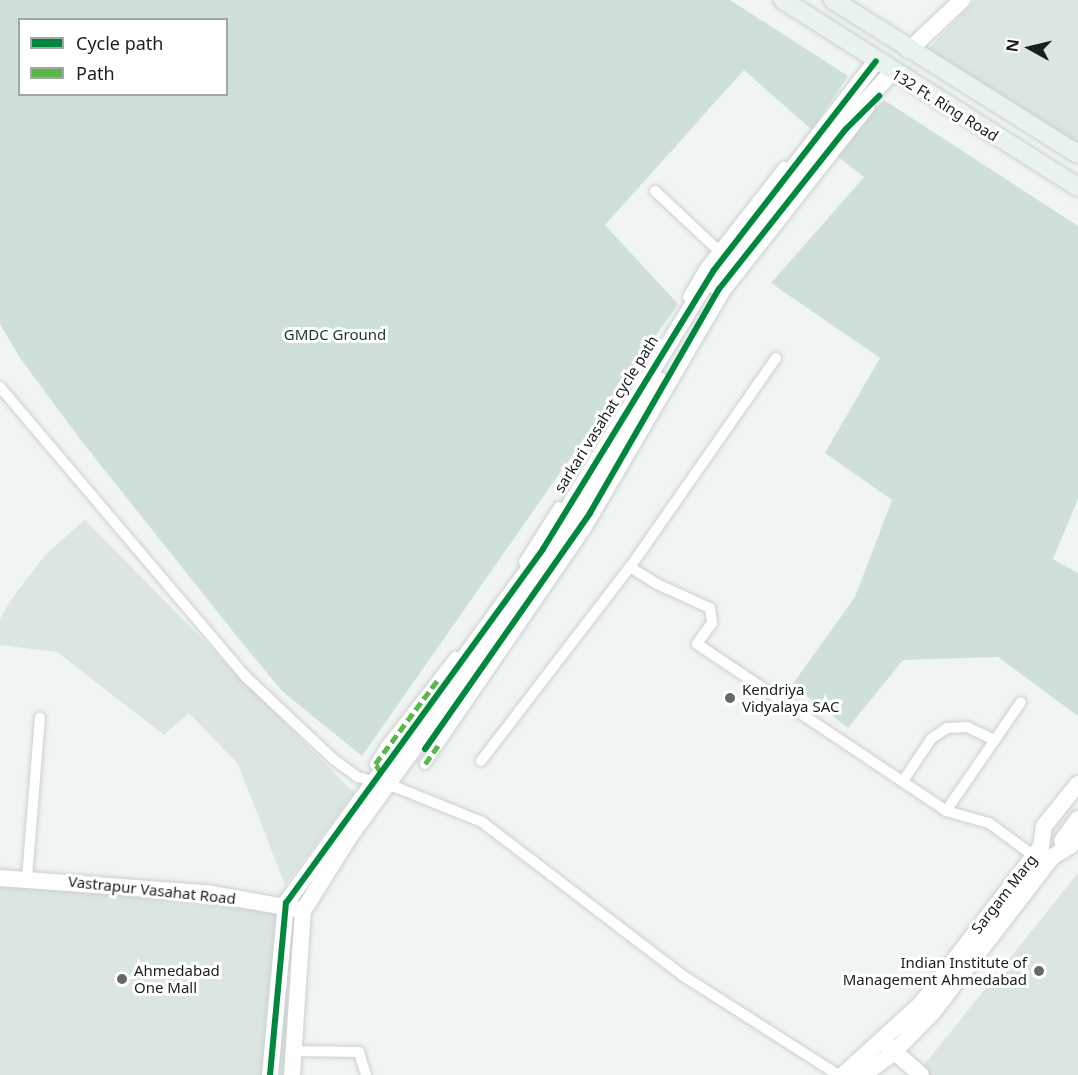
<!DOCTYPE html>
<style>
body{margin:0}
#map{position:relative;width:1078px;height:1075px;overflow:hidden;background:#f0f5f3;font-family:"Noto Sans",sans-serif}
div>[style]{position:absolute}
.built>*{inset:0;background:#dbe5e2}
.green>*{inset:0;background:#cfe0da}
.roads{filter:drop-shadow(0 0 2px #ccd0ce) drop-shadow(0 0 2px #ccd0ce)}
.street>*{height:10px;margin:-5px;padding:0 5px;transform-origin:5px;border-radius:5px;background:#fdfefd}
.secondary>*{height:16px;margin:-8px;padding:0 8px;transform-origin:8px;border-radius:8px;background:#fdfefd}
.primary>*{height:18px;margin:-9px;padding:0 9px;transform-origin:9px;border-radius:9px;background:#e8f2ef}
.quiet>*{height:4.5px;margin-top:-2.25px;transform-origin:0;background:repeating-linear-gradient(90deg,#58b947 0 9px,transparent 0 13.5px)}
.cycleway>*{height:6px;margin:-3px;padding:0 3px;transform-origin:3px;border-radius:3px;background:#00873e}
.dots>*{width:16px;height:16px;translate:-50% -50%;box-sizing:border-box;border:3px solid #fff;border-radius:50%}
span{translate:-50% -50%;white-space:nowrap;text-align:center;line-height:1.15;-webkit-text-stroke:6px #fff;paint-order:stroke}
.street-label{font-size:15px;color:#1b1e1d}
.park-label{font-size:15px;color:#143a30}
.poi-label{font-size:15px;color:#1b1e1d}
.left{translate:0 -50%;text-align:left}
.right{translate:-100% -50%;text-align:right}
.legend{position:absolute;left:18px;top:18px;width:210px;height:78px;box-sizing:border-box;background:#fff;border:2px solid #a4a5a5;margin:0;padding:8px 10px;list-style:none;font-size:18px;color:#1b1e1d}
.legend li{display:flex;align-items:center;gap:12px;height:30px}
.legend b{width:30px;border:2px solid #a4a5a5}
.north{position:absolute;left:1000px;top:18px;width:60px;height:60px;-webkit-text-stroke:4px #fff;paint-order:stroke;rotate:278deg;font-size:16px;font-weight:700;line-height:24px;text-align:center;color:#1b1e1d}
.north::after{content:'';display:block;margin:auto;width:21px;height:27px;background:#1b1e1d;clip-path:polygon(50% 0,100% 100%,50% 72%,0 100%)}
</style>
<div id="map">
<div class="built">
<div style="clip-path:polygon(975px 0,1078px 0,1078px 148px,927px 50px)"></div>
<div style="clip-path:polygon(85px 520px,354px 793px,285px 885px,238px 764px,189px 713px,164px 735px,57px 652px,0 645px,0 620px,10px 601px,46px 554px)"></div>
<div style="clip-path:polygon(1078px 873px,1078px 1075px,930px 1075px,921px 1069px)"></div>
<div style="clip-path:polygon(0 881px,296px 909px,287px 951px,288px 1075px,0 1075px)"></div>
</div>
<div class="green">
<div style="clip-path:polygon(evenodd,0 0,730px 0,848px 76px,812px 130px,744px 70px,605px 225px,678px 304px,362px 756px,283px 692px,239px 639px,83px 443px,20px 358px,0 324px,0 0,20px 20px,226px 20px,226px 94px,20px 94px,20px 20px)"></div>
<div style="clip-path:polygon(884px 100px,1078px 226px,1078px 499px,1053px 559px,1078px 573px,1078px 716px,998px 657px,903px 660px,848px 728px,792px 685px,855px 597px,892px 500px,825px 453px,880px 358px,771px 283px,864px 177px,833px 153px)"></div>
</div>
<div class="roads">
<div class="street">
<div style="left:655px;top:191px;width:92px;rotate:43.2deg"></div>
<div style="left:688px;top:297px;width:32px;rotate:-60deg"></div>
<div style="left:704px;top:269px;width:130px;rotate:-51.9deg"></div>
<div style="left:776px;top:358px;width:255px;rotate:124.9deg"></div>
<div style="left:630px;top:567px;width:32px;rotate:32deg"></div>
<div style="left:657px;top:584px;width:58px;rotate:24.4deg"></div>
<div style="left:710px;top:608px;width:15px;rotate:82deg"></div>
<div style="left:712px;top:623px;width:26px;rotate:126deg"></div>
<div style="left:697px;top:644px;width:300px;rotate:33.8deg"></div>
<div style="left:946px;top:811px;width:45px;rotate:15.6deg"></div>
<div style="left:989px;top:823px;width:56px;rotate:36.3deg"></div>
<div style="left:0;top:387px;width:379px;rotate:49.7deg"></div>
<div style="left:245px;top:676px;width:121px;rotate:43.3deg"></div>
<div style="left:333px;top:759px;width:31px;rotate:36deg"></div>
<div style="left:358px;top:777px;width:41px;rotate:15.4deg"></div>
<div style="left:398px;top:788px;width:91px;rotate:22deg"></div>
<div style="left:482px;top:822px;width:255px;rotate:37.4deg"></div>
<div style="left:685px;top:977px;width:182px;rotate:32.6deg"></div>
<div style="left:524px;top:562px;width:65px;rotate:-57.5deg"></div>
<div style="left:481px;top:761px;width:245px;rotate:-52.5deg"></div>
<div style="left:425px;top:764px;width:285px;rotate:-55.6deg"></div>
<div style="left:586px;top:529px;width:275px;rotate:-59.6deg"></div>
<div style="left:725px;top:292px;width:235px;rotate:-51.9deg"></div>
<div style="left:381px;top:773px;width:11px;rotate:-124deg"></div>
<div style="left:375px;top:764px;width:21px;rotate:-59deg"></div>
<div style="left:386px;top:746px;width:113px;rotate:-52.2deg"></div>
<div style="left:903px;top:781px;width:50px;rotate:-56.3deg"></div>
<div style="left:931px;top:739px;width:19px;rotate:-35deg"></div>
<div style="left:947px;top:728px;width:20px;rotate:-3deg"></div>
<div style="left:967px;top:727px;width:31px;rotate:25deg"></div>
<div style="left:946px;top:811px;width:132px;rotate:-55.5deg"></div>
<div style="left:27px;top:878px;width:161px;rotate:-85.4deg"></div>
<div style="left:291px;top:1051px;width:68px;rotate:0.8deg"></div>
<div style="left:359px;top:1052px;width:24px;rotate:73deg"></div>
</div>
<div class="secondary">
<div style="left:909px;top:50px;width:73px;rotate:-43.3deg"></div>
<div style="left:715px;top:286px;width:189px;rotate:-51.7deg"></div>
<div style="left:832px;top:138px;width:89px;rotate:-47.7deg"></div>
<div style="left:1062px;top:841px;width:27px;rotate:-54deg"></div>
<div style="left:0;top:878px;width:207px;rotate:4.2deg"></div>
<div style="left:206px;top:893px;width:91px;rotate:10.1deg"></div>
<div style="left:888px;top:1046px;width:44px;rotate:41.3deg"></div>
<div style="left:270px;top:1075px;width:173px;rotate:-84.7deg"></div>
<div style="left:286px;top:903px;width:437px;rotate:-54deg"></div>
<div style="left:543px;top:549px;width:327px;rotate:-58.5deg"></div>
<div style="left:714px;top:270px;width:264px;rotate:-52.2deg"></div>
<div style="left:292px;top:1075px;width:164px;rotate:-86.2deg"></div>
<div style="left:303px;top:911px;width:89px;rotate:-57.9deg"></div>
<div style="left:350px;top:836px;width:364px;rotate:-54deg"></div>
<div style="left:564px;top:541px;width:187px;rotate:-59deg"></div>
<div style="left:843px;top:1075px;width:104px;rotate:-42.3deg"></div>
<div style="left:920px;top:1005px;width:199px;rotate:-52.6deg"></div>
<div style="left:1041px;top:847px;width:21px;rotate:-82deg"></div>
<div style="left:1044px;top:826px;width:54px;rotate:-51deg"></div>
<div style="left:863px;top:1075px;width:37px;rotate:-36deg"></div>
<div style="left:893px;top:1053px;width:56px;rotate:-45.7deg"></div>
<div style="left:932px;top:1013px;width:197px;rotate:-52.4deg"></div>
<div style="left:1052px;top:857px;width:22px;rotate:-32deg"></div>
<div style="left:1071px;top:845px;width:12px;rotate:-55deg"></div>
</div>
<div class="primary">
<div style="left:783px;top:0;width:349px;rotate:32.4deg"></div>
<div style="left:833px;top:0;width:289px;rotate:32.2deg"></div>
</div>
</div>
<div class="quiet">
<div style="left:425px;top:764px;width:24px;rotate:-55deg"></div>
<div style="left:381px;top:773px;width:11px;rotate:-124deg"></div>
<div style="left:375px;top:764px;width:107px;rotate:-53.3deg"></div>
</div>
<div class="cycleway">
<div style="left:425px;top:749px;width:288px;rotate:-55deg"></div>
<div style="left:590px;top:513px;width:258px;rotate:-60.1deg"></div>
<div style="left:719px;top:289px;width:204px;rotate:-51.6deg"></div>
<div style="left:846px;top:129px;width:47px;rotate:-45deg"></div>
<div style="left:270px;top:1075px;width:173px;rotate:-84.7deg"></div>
<div style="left:286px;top:903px;width:437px;rotate:-54deg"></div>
<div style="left:543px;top:549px;width:327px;rotate:-58.5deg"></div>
<div style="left:714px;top:270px;width:264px;rotate:-52.2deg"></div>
</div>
<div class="dots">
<div style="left:730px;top:698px;background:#666968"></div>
<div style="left:1039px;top:971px;background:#666968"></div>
<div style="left:122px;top:979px;background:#666968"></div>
</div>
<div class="street-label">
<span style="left:945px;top:105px;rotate:32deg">132 Ft. Ring Road</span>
<span style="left:606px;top:414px;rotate:-58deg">sarkari vasahat cycle path</span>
<span style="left:152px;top:890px;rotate:6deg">Vastrapur Vasahat Road</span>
<span style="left:1004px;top:894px;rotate:-52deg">Sargam Marg</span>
</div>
<div class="park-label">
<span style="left:335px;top:335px">GMDC Ground</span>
</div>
<div class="poi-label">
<span class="left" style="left:742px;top:698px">Kendriya<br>Vidyalaya SAC</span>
<span class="right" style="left:1027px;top:971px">Indian Institute of<br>Management Ahmedabad</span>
<span class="left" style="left:134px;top:979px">Ahmedabad<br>One Mall</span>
</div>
<ul class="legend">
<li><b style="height:8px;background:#00873e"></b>Cycle path</li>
<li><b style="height:8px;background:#58b947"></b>Path</li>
</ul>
<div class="north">N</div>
</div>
